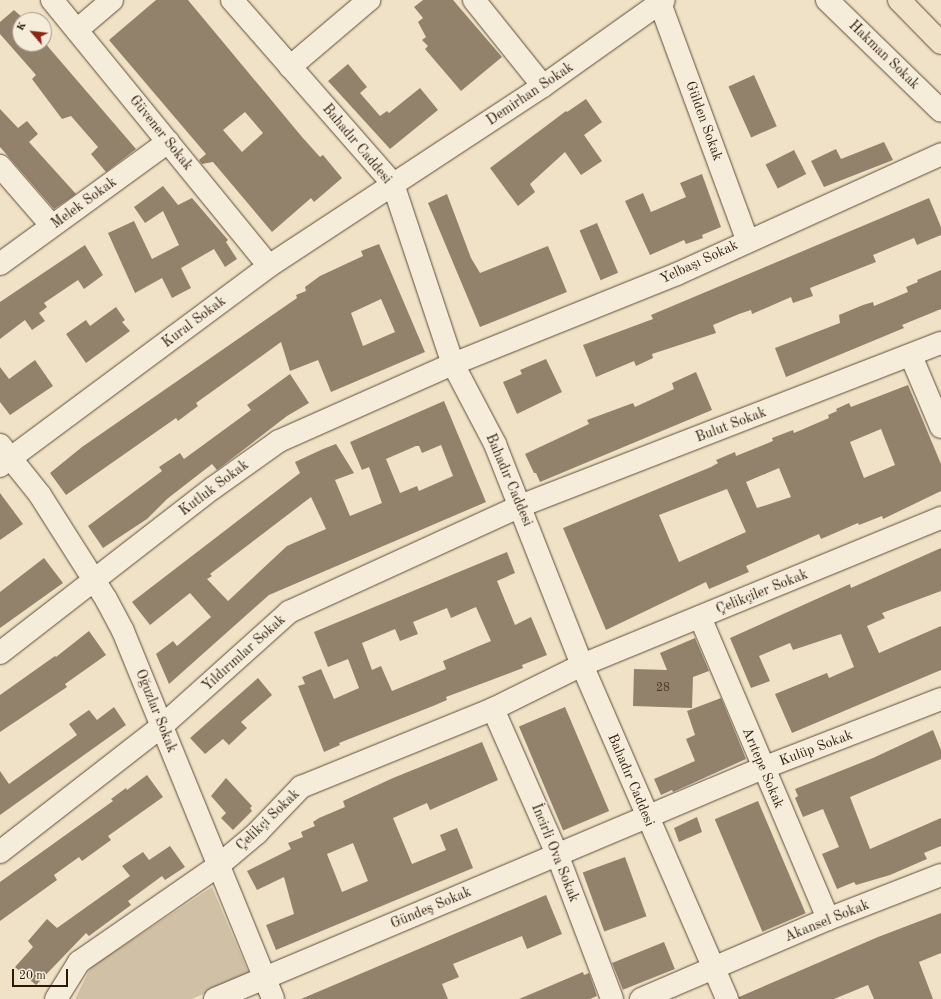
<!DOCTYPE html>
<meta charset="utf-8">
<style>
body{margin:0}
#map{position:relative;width:941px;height:999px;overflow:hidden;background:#f0e2c6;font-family:"Old Standard TT",serif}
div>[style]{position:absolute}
.green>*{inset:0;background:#cfc0a6}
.building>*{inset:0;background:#92826b;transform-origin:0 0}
.roads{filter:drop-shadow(0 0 1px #5e4b38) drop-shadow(0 0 1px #5e4b38)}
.minor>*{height:22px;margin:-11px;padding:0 11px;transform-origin:11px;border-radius:11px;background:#f5ecda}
.highway>*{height:22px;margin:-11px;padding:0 11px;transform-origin:11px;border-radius:11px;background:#f0e2c6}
span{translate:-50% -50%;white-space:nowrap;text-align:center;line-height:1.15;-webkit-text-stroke:4px #f5ecda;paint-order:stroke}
.number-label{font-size:12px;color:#463321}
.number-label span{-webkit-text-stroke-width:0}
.street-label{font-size:14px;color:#2d1908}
.north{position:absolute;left:12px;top:12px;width:40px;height:40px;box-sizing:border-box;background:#f5ecda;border:1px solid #a59886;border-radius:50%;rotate:298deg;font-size:11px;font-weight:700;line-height:16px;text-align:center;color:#2d1908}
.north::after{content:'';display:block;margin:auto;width:14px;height:18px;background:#8f2418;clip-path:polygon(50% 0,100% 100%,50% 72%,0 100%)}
.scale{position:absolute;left:12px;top:969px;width:56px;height:18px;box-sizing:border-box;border:2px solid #2d1908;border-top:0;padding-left:5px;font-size:12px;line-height:14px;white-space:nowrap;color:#2d1908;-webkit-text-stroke:3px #f5ecda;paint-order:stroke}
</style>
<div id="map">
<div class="green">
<div style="clip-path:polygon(212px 887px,249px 974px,192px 999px,75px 999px,91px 967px)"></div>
</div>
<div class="building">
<div style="clip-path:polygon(evenodd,156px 0,188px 0,302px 137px,320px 157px,323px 155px,342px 178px,314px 202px,311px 198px,272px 232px,213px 162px,202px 164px,199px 160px,206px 154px,109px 40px,156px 0,245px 112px,263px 133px,242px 152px,223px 130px,245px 112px)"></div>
<div style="clip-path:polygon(423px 0,453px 0,502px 57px,461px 91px,425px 49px,428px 46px,422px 40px,426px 37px,418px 22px,423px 18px,414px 7px)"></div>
<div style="clip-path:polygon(14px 10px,25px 20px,20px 20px,20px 44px,44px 42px,136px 149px,106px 172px,91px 154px,98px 147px,71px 116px,62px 119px,32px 79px,36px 75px,0 34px,0 22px)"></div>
<div style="clip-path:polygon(348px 64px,367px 87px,360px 93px,380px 116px,387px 111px,389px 113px,420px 88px,438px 110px,390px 149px,328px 81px)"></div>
<div style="left:754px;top:75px;width:56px;height:28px;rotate:66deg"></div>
<div style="clip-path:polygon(586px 99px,602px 122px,584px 135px,602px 161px,581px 175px,565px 152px,530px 184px,535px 192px,518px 206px,490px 168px,566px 111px,567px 112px)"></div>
<div style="clip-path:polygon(0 109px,18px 128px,27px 121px,38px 134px,29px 142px,76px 194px,54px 209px,0 147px)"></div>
<div style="clip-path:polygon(884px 142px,893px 160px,824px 187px,811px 161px,836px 149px,841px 159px)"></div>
<div style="left:794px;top:150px;width:27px;height:32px;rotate:63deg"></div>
<div style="clip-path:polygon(702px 174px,721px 227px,702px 235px,703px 238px,686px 244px,684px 240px,650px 255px,625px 201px,643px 193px,651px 212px,686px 197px,680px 183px)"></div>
<div style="clip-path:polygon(163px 186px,178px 205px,192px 198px,228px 240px,226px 242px,237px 259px,225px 267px,214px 249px,181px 268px,191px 288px,172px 298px,162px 278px,135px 293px,108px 233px,134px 221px,152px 259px,179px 245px,163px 211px,145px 223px,134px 207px)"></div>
<div style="clip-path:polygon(447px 194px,471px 258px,480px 273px,548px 246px,567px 292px,480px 327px,428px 203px)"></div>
<div style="clip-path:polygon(929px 198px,941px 227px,941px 235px,917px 245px,914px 238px,873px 255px,876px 262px,810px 288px,813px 296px,793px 303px,791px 297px,752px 314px,751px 310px,739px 314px,713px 325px,716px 333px,652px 354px,653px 358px,636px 366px,634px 361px,596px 377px,583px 345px,653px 319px,651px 315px)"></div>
<div style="left:597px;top:223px;width:54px;height:19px;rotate:67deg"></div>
<div style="clip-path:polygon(evenodd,379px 244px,425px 352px,331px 392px,318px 360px,290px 371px,281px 342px,196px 403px,198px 406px,178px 421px,176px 418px,66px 495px,50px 473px,82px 447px,297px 298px,296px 295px,306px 291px,305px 287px,320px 276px,363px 256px,361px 251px,379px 244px,381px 299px,395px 332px,363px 346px,351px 313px,381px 299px)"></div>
<div style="clip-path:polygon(85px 245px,103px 275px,84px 289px,78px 280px,44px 303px,47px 307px,39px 313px,45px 321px,32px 330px,25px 320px,0 339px,0 302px)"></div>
<div style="clip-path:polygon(941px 270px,941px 309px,902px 325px,904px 328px,786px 377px,775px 348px,840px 323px,839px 315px,863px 305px,873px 302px,874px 306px,908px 292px,906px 287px,918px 282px,917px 280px)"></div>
<div style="clip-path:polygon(116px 307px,125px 320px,122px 322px,130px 331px,86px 363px,66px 334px,86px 320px,90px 326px)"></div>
<div style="clip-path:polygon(546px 359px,562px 392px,517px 414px,503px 382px,522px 374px,520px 370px)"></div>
<div style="clip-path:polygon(35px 360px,53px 386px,10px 415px,0 402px,0 367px,9px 379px)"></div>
<div style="clip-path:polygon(696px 372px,712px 410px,540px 482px,536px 473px,534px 473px,525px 454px,589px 424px,587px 420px,633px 403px,635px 407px,674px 389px,672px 383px)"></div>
<div style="clip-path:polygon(290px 374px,309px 403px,287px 416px,217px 470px,212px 464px,167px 499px,147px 519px,103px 548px,88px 526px,162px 471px,159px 467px,180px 453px,184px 459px,251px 410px,247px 405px)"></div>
<div style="clip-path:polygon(evenodd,908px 385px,941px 464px,941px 491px,883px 519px,882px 516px,859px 525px,858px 523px,821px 539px,819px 534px,746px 566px,749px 572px,709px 589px,706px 582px,606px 630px,563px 528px,711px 467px,718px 463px,716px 460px,735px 452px,736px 456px,773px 441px,772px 438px,793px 430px,794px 433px,829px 418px,828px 415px,837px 411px,836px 409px,849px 403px,851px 407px,908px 385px,881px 429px,895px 465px,864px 478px,850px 442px,881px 429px,908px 385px,779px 468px,791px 497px,757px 508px,746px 482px,779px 468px,908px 385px,727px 489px,746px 532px,679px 562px,659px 515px,727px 489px)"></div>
<div style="clip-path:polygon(evenodd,444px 401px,486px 502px,269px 595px,169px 684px,156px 654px,173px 641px,177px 646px,211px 617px,190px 593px,150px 625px,132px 602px,300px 473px,295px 462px,323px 449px,336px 444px,354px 473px,335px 480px,350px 516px,382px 503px,369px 467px,362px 470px,350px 442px,444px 401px,441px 445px,453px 476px,419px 491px,417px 486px,400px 493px,386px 459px,416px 446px,419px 446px,422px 453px,441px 445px,444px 401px,311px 497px,326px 529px,287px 546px,228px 601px,207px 579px,212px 576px,210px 574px,311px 497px)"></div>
<div style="clip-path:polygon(0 493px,23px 524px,0 540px)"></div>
<div style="clip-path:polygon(941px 548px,941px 591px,882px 613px,885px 618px,867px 626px,879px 653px,941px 626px,941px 670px,792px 733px,775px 694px,827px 673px,829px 678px,854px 667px,841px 634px,793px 650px,790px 643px,759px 656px,770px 681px,751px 688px,730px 638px,850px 584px,851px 588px)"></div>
<div style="clip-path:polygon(evenodd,507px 552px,515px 573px,497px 581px,515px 625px,531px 617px,547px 655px,522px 665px,523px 668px,446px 697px,447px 700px,433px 706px,339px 743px,340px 745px,324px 752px,298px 686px,305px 684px,302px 677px,321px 669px,334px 699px,359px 688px,348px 659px,328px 667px,314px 632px,507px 552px,476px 607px,491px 641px,443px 661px,446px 669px,392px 691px,381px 666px,372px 670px,362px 643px,395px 629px,400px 641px,418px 634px,413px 622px,447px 608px,451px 618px,476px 607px)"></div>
<div style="clip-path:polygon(44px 558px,63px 583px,0 628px,0 592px)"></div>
<div style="clip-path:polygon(89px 631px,106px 655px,65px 684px,67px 687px,0 732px,0 695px,55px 656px,56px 657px)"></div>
<div style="clip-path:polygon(695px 638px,709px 671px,693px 677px,692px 708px,633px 706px,634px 669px,667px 670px,660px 653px)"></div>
<div style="clip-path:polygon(258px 678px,272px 695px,241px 722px,247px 728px,229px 745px,223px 739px,205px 754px,190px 738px)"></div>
<div style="clip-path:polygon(721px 698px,746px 759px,673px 792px,672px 790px,661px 795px,654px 779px,695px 761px,686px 739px,695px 735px,687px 711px)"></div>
<div style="clip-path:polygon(114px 707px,126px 725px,0 815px,0 771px,9px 784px,77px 735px,69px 724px,89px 710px,97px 720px)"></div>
<div style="left:565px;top:707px;width:113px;height:50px;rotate:67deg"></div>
<div style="clip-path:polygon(933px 730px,941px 750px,941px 759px,850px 797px,870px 849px,941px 818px,941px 846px,924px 853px,927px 859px,890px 875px,856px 885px,854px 882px,837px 889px,822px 854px,839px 847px,823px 809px,803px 817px,795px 798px,798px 796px,795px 789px,873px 758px)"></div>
<div style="clip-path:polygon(evenodd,482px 742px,498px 780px,430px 810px,427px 803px,393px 818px,412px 864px,446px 850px,440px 835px,457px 828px,473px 868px,276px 950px,266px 925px,294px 914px,284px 877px,257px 890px,247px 871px,291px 849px,288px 843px,303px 837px,301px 832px,315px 826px,313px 822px,319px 818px,345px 807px,343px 801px,393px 778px,482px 742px,353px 843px,368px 881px,342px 892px,327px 854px,353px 843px)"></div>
<div style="clip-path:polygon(147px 775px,163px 797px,108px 836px,111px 840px,82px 861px,79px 857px,54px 875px,57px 880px,0 921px,0 882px,113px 801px,111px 799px,126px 788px,127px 790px)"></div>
<div style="clip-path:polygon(226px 778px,252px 806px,250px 808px,252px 811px,233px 830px,221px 818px,226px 813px,211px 796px)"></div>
<div style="left:758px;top:801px;width:122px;height:47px;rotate:67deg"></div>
<div style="clip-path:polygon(697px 817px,702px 832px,679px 842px,674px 828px)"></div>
<div style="clip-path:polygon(170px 846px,185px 867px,165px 880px,162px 876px,128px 901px,131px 905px,89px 936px,86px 933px,36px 985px,15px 967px,33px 947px,28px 941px,47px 919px,57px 928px,130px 876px,122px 866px,143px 852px,149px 860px)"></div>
<div style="left:625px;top:857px;width:63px;height:45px;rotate:70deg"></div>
<div style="clip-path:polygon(546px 895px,562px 934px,527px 949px,522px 936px,453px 964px,459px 977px,442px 984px,448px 999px,301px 999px)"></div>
<div style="clip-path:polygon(941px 913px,941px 953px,919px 962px,933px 999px,874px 999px,868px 985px,834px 999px,739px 999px,739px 997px,878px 937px)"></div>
<div style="left:664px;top:942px;width:29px;height:56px;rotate:68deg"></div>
<div style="clip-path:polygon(583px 972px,584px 975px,589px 973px,597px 996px,590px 999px,519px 999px)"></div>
</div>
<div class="roads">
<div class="minor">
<div style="left:52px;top:0;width:343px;rotate:50.8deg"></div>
<div style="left:232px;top:0;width:244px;rotate:48.8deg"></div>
<div style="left:393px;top:184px;width:190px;rotate:71.6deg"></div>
<div style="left:453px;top:364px;width:90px;rotate:62.3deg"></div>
<div style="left:495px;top:444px;width:238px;rotate:68.5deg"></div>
<div style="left:582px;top:665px;width:364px;rotate:66.5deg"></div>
<div style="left:474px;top:0;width:110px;rotate:51.3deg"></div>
<div style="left:827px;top:0;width:159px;rotate:44.2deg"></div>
<div style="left:660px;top:3px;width:252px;rotate:69.8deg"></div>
<div style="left:77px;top:30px;width:46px;rotate:-40.6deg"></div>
<div style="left:290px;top:67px;width:104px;rotate:-40.3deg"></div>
<div style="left:0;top:166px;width:79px;rotate:49.1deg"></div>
<div style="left:0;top:264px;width:208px;rotate:-36deg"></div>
<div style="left:911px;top:356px;width:77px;rotate:67.1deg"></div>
<div style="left:0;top:445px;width:64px;rotate:51.3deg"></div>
<div style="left:40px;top:495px;width:123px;rotate:57.6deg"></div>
<div style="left:106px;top:599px;width:36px;rotate:62deg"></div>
<div style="left:123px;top:631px;width:397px;rotate:67.8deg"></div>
<div style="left:0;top:466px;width:335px;rotate:-36.6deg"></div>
<div style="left:269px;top:266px;width:328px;rotate:-33.3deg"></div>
<div style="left:543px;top:86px;width:148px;rotate:-35.4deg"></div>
<div style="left:700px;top:617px;width:328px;rotate:67deg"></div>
<div style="left:0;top:653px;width:269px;rotate:-37.8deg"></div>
<div style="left:213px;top:488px;width:81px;rotate:-35.5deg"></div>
<div style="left:279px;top:441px;width:190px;rotate:-23.9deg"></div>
<div style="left:453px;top:364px;width:241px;rotate:-21.9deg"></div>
<div style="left:677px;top:274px;width:290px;rotate:-24.4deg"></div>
<div style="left:493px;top:709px;width:158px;rotate:66.2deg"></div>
<div style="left:557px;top:854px;width:155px;rotate:69.2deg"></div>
<div style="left:0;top:852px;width:205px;rotate:-37.9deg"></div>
<div style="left:162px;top:726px;width:171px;rotate:-41.9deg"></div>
<div style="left:289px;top:612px;width:254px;rotate:-24.6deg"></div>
<div style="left:520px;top:506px;width:451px;rotate:-21.2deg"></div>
<div style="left:56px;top:999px;width:44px;rotate:-58.1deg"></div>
<div style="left:79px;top:962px;width:170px;rotate:-34.7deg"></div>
<div style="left:219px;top:865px;width:50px;rotate:-40.1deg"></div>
<div style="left:257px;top:833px;width:64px;rotate:-46.3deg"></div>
<div style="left:301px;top:787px;width:207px;rotate:-22.1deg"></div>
<div style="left:493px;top:709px;width:99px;rotate:-26.3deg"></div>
<div style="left:582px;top:665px;width:388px;rotate:-22.3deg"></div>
<div style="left:215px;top:999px;width:595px;rotate:-22.86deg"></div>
<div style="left:763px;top:768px;width:191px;rotate:-21.2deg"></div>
<div style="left:641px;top:999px;width:203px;rotate:-23.2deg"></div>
<div style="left:828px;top:919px;width:121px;rotate:-21.3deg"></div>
</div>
<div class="highway">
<div style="left:899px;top:0;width:60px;rotate:45.7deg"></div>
</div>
</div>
<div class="number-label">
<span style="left:663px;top:689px">28</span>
</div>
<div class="street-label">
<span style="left:884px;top:55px;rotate:44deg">Hakman Sokak</span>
<span style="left:530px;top:94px;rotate:-34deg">Demirhan Sokak</span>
<span style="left:704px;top:121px;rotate:70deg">Gülden Sokak</span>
<span style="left:161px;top:133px;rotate:51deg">Güvener Sokak</span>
<span style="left:357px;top:144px;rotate:50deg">Bahadır Caddesi</span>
<span style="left:84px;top:203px;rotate:-36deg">Melek Sokak</span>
<span style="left:699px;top:262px;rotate:-25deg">Yelbaşı Sokak</span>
<span style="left:194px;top:322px;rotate:-37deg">Kural Sokak</span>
<span style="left:731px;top:425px;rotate:-21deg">Bulut Sokak</span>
<span style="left:509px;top:480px;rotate:67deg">Bahadır Caddesi</span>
<span style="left:214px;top:488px;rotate:-37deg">Kutluk Sokak</span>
<span style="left:762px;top:592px;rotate:-22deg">Çelikçiler Sokak</span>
<span style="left:244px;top:653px;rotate:-42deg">Yıldırımlar Sokak</span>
<span style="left:156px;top:711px;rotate:68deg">Oğuzlar Sokak</span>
<span style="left:816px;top:748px;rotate:-21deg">Kulüp Sokak</span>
<span style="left:763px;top:768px;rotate:67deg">Arıtepe Sokak</span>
<span style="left:631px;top:780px;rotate:67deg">Bahadır Caddesi</span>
<span style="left:268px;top:820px;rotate:-44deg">Çelikçi Sokak</span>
<span style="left:555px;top:853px;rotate:68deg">İncirli Ova Sokak</span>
<span style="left:431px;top:908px;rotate:-23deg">Gündeş Sokak</span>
<span style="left:827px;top:921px;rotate:-22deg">Akansel Sokak</span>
</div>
<div class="north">K</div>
<div class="scale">20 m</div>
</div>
